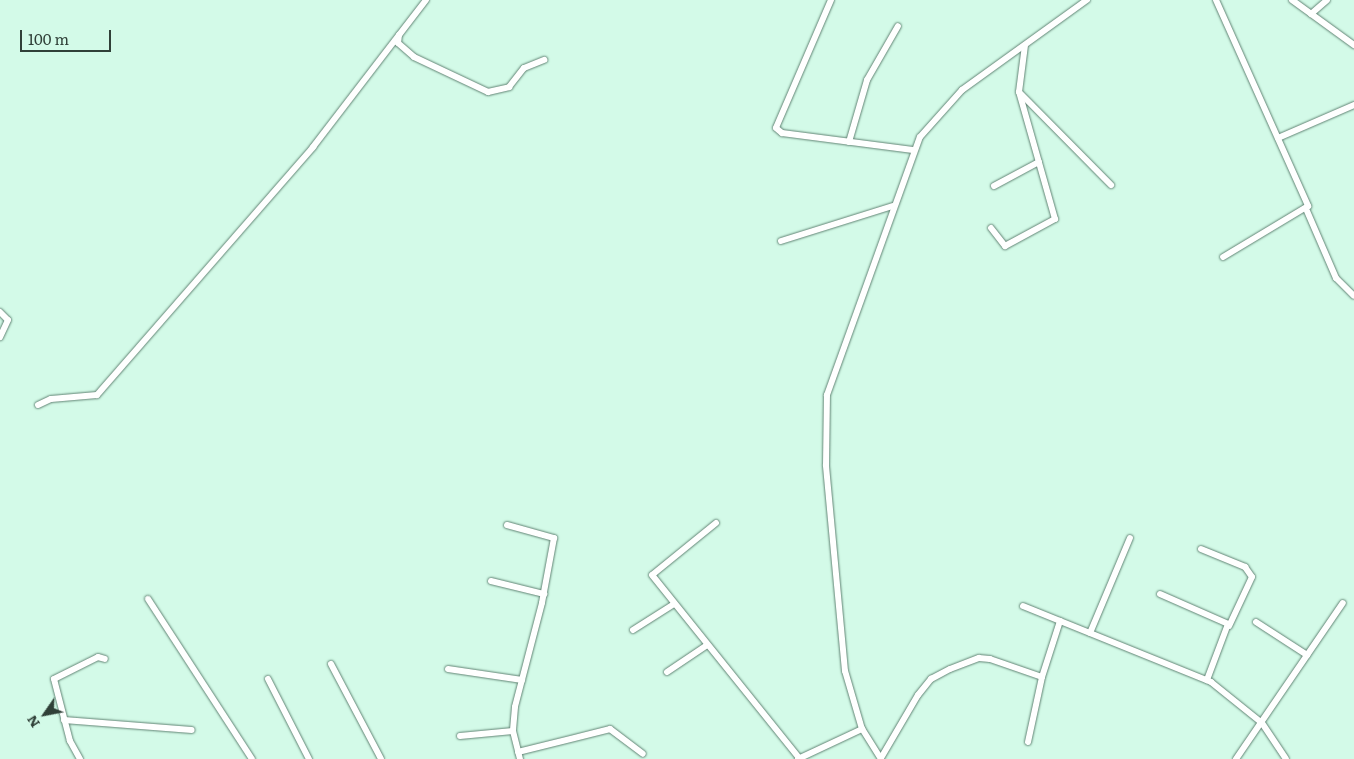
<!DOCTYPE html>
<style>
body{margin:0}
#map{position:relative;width:1354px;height:759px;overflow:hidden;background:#d3fae8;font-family:Literata,serif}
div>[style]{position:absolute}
.roads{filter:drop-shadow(0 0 1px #618474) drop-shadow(0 0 1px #618474)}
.minor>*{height:6px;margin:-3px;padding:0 3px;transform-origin:3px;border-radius:3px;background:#fff}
span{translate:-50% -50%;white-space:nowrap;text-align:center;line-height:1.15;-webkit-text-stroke:4px #d3fae8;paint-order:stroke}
.north{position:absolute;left:20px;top:689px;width:50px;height:50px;-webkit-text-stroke:4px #d3fae8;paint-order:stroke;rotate:237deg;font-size:14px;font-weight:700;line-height:20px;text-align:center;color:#304038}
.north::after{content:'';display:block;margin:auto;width:18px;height:22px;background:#304038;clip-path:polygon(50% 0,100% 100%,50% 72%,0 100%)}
.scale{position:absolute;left:20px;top:30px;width:91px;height:22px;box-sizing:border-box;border:2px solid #304038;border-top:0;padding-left:6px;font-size:15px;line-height:18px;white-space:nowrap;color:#304038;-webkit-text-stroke:4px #d3fae8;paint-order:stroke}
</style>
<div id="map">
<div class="roads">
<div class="minor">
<div style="left:426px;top:0;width:44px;rotate:127.6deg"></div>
<div style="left:399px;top:35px;width:8px;rotate:97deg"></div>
<div style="left:398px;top:43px;width:21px;rotate:41deg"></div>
<div style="left:414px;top:57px;width:82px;rotate:25.3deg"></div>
<div style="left:488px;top:92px;width:22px;rotate:-13deg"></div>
<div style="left:509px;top:87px;width:24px;rotate:-52deg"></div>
<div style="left:524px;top:68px;width:22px;rotate:-22deg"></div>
<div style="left:831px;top:0;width:139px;rotate:113.3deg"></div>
<div style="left:776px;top:128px;width:8px;rotate:40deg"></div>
<div style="left:782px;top:133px;width:132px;rotate:7.4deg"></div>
<div style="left:1216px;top:0;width:226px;rotate:65.9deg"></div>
<div style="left:1308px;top:206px;width:99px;rotate:149deg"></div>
<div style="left:1292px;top:0;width:77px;rotate:36deg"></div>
<div style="left:1311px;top:14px;width:21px;rotate:-41deg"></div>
<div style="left:1019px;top:92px;width:131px;rotate:45.3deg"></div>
<div style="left:1278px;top:138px;width:83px;rotate:-23.5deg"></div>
<div style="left:849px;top:142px;width:65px;rotate:-73.8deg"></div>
<div style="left:867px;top:80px;width:62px;rotate:-60.1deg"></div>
<div style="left:994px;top:186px;width:51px;rotate:-28.1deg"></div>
<div style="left:1307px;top:211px;width:73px;rotate:66.6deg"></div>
<div style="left:1336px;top:278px;width:25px;rotate:45deg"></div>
<div style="left:991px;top:228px;width:23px;rotate:52deg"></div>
<div style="left:1005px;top:246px;width:57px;rotate:-28.4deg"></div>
<div style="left:1055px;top:219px;width:132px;rotate:-105.8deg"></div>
<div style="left:1019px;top:92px;width:47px;rotate:-82.7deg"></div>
<div style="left:781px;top:241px;width:117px;rotate:-17.4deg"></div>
<div style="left:0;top:312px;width:11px;rotate:45deg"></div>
<div style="left:8px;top:320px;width:19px;rotate:115deg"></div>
<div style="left:38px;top:405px;width:14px;rotate:-25deg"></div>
<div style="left:51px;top:399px;width:46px;rotate:-5deg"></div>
<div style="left:97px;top:395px;width:329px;rotate:-48.9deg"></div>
<div style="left:313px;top:147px;width:141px;rotate:-52.5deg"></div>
<div style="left:716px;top:523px;width:82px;rotate:140.9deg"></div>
<div style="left:652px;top:575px;width:235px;rotate:51.2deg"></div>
<div style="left:507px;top:525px;width:49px;rotate:15.5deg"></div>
<div style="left:554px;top:538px;width:66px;rotate:100.5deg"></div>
<div style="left:542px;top:603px;width:107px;rotate:104.6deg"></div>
<div style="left:515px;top:707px;width:24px;rotate:95deg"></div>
<div style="left:513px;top:731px;width:29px;rotate:76deg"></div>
<div style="left:1201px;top:549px;width:48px;rotate:22.2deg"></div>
<div style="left:1245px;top:567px;width:12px;rotate:55deg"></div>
<div style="left:1252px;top:577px;width:54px;rotate:115.1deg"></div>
<div style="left:491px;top:581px;width:55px;rotate:13.8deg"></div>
<div style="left:1160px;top:594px;width:74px;rotate:23.8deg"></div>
<div style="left:1228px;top:624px;width:60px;rotate:110.6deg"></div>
<div style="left:148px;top:599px;width:191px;rotate:57deg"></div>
<div style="left:1023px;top:606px;width:203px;rotate:22deg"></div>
<div style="left:1211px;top:682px;width:65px;rotate:38.8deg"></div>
<div style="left:1262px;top:723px;width:43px;rotate:56.3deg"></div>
<div style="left:1256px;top:622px;width:61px;rotate:32.9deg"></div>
<div style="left:633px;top:630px;width:49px;rotate:-32.4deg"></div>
<div style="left:1090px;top:633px;width:103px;rotate:-67.2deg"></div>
<div style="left:331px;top:664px;width:107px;rotate:62.2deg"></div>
<div style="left:448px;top:669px;width:75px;rotate:8.5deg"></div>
<div style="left:667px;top:672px;width:48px;rotate:-34deg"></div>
<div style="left:268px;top:679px;width:90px;rotate:62.9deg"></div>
<div style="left:64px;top:720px;width:128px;rotate:4.5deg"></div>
<div style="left:460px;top:736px;width:53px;rotate:-5.4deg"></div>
<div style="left:1028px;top:742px;width:66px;rotate:-77.8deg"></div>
<div style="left:518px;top:752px;width:95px;rotate:-14deg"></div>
<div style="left:610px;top:729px;width:41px;rotate:37.1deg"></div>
<div style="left:881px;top:758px;width:73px;rotate:-59.6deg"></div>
<div style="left:918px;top:695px;width:21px;rotate:-51deg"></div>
<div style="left:931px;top:679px;width:21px;rotate:-28deg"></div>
<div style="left:950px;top:669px;width:31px;rotate:-21deg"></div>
<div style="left:979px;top:658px;width:11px;rotate:5deg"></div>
<div style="left:990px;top:659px;width:55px;rotate:19.1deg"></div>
<div style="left:1042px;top:677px;width:59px;rotate:-72.2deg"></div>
<div style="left:80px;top:759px;width:21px;rotate:-119deg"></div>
<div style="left:70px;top:741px;width:64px;rotate:-104.5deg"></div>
<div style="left:54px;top:679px;width:49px;rotate:-26.6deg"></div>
<div style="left:98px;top:657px;width:7px;rotate:16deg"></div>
<div style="left:798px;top:759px;width:71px;rotate:-25.1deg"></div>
<div style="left:881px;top:759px;width:36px;rotate:-122deg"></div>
<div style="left:862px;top:729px;width:60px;rotate:-106.3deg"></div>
<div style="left:845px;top:671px;width:207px;rotate:-95.3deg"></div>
<div style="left:826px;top:465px;width:70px;rotate:-89.2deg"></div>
<div style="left:827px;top:395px;width:274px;rotate:-70.2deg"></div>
<div style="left:920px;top:137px;width:63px;rotate:-48.2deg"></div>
<div style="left:962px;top:90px;width:154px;rotate:-35.8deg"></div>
<div style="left:1236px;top:759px;width:189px;rotate:-55.6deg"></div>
</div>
</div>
<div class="north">N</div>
<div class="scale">100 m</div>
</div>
